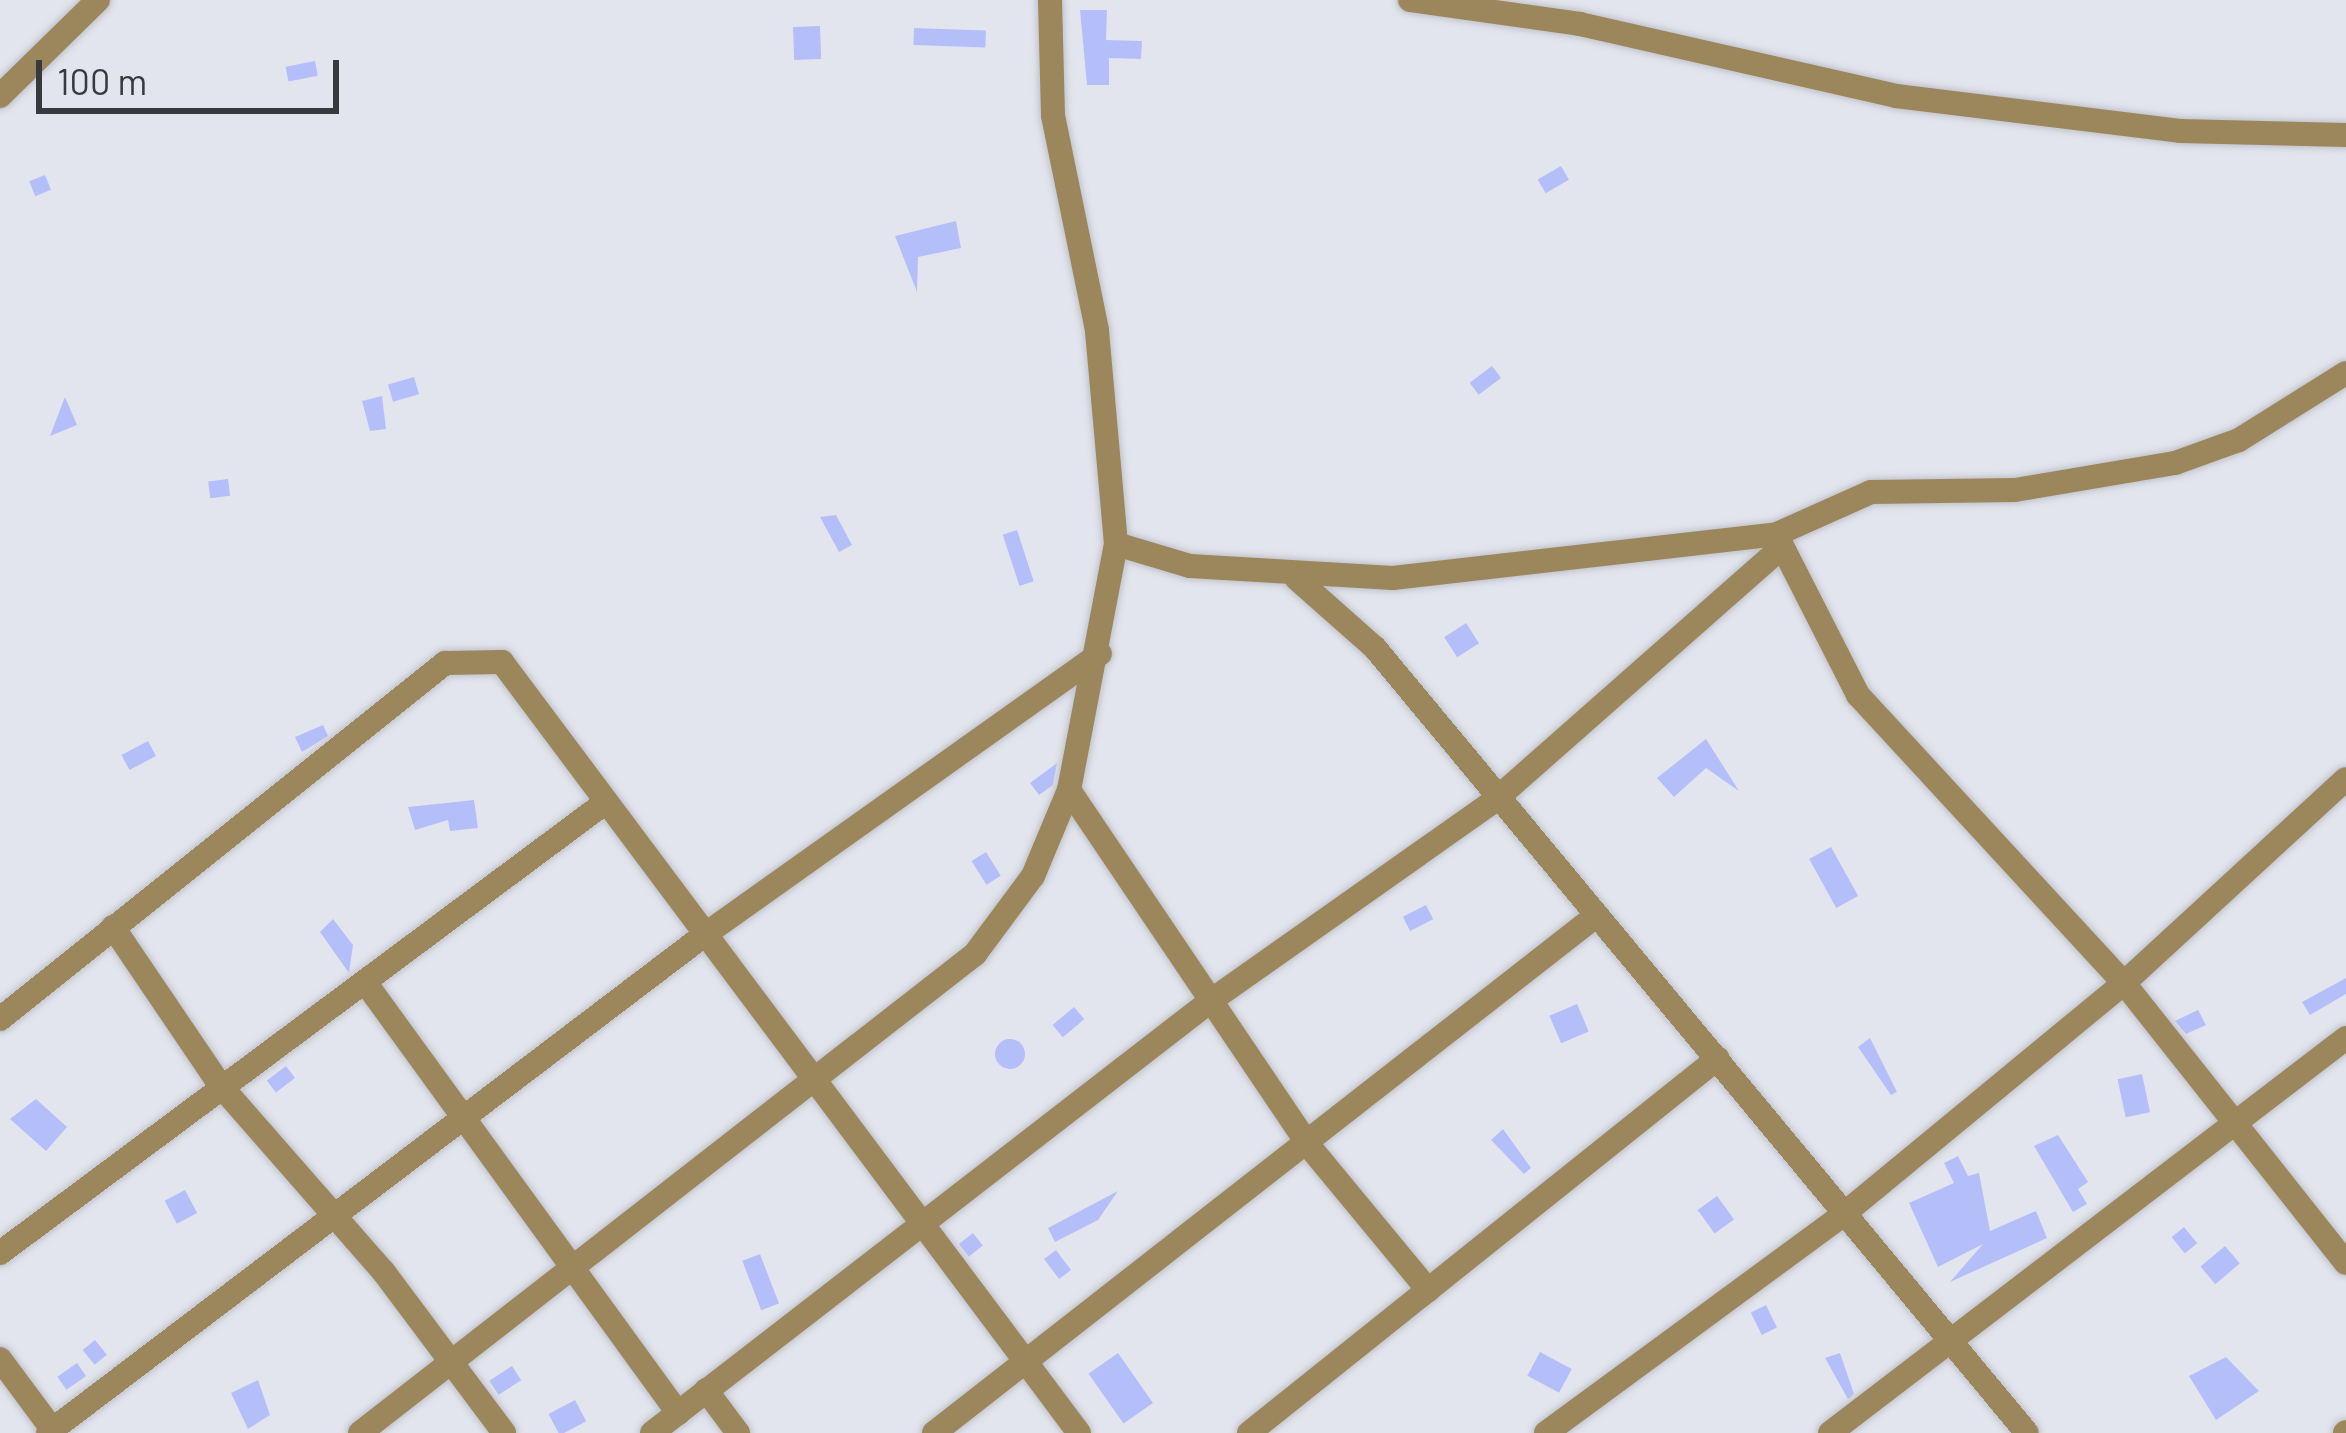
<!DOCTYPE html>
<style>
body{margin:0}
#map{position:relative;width:2346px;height:1433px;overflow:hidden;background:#e3e5ee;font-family:Barlow,sans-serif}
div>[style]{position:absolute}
.building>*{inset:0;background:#b4bffa;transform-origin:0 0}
.round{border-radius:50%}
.roads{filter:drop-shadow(0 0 3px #c1c3cb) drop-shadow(0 0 3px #c1c3cb)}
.minor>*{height:24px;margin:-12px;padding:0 12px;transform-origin:12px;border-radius:12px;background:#9c865c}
span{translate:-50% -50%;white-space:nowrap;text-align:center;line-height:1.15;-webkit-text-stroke:9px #e3e5ee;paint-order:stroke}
.scale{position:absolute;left:36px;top:60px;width:303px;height:54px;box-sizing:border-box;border:6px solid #38393d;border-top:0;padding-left:15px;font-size:36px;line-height:42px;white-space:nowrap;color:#38393d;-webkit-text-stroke:9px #e3e5ee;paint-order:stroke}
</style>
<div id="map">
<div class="building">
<div style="clip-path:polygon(1080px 10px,1107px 10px,1106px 40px,1142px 41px,1141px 59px,1109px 58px,1109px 85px,1087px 85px)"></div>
<div style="left:820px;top:26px;width:33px;height:27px;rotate:88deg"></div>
<div style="left:914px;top:28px;width:72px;height:17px;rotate:2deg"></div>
<div style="left:315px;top:61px;width:15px;height:30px;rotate:79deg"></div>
<div style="left:1561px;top:166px;width:16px;height:27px;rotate:60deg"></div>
<div style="left:45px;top:175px;width:16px;height:17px;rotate:68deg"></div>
<div style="clip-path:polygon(956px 221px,961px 248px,918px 257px,917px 292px,895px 236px)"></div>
<div style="left:1492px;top:366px;width:15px;height:28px;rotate:53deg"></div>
<div style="left:414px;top:377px;width:18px;height:27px;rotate:74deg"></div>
<div style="clip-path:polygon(382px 396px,386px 429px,370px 431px,362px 401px)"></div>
<div style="clip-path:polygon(65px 397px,77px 425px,50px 436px)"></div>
<div style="left:228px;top:479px;width:17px;height:20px;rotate:83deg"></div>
<div style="clip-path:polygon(836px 515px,852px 545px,839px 552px,820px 517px)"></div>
<div style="left:1017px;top:530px;width:54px;height:15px;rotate:72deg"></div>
<div style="left:1466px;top:623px;width:24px;height:26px;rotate:57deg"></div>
<div style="clip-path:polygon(323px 725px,328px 736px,302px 752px,295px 737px)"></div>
<div style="clip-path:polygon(1706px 739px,1739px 791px,1706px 768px,1674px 797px,1657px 778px)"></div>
<div style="left:148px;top:741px;width:17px;height:30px;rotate:62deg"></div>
<div style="clip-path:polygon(1057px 763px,1053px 785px,1039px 795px,1030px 783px)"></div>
<div style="clip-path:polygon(474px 800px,478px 828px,450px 831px,448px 820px,415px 830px,408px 807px)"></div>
<div style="left:1831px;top:847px;width:56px;height:25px;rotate:61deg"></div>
<div style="left:986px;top:852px;width:28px;height:17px;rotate:58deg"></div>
<div style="left:1426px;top:905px;width:16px;height:26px;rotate:63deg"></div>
<div style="clip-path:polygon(333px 919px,353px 945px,349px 973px,320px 932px)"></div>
<div style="clip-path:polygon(2346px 978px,2346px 994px,2310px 1015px,2302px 1002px)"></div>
<div style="left:1577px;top:1004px;width:30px;height:30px;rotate:67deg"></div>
<div style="left:1074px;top:1007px;width:16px;height:28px;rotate:50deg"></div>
<div style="clip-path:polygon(2198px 1010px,2206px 1025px,2186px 1034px,2175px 1021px)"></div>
<div style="clip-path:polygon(1870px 1038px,1897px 1092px,1891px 1095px,1858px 1047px)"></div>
<div class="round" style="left:995px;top:1039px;width:30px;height:30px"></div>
<div style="left:286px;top:1066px;width:15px;height:24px;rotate:53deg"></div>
<div style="left:2142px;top:1074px;width:39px;height:25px;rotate:78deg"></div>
<div style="clip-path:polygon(36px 1099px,67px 1127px,46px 1151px,10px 1119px)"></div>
<div style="clip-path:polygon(1503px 1129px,1531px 1168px,1524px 1174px,1491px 1140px)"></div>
<div style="clip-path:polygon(2058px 1135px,2088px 1182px,2078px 1189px,2087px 1204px,2073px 1212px,2034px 1146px)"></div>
<div style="clip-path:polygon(1958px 1156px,1968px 1176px,1979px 1173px,1990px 1231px,2036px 1211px,2047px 1238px,1950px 1282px,1983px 1244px,1938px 1267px,1909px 1203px,1954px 1183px,1944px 1163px)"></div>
<div style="left:185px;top:1190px;width:26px;height:23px;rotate:62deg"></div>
<div style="clip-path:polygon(1118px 1191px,1098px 1220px,1055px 1242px,1048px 1228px)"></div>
<div style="left:1717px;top:1196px;width:29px;height:24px;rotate:54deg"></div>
<div style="left:2184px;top:1227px;width:21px;height:16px;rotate:51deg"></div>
<div style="left:973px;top:1233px;width:16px;height:18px;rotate:52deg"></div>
<div style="left:2225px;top:1246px;width:23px;height:32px;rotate:50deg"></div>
<div style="left:1056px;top:1250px;width:25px;height:15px;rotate:53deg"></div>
<div style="left:760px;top:1254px;width:53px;height:19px;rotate:69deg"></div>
<div style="left:1766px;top:1305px;width:25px;height:17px;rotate:64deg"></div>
<div style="left:95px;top:1340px;width:19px;height:16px;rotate:51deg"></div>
<div style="left:1540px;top:1352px;width:36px;height:27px;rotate:28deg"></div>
<div style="left:1118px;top:1353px;width:61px;height:36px;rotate:55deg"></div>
<div style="clip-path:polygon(1840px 1353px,1854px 1394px,1848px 1399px,1825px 1358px)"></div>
<div style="clip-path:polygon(2226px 1357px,2259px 1391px,2216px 1420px,2189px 1376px)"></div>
<div style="left:77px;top:1363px;width:16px;height:24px;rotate:55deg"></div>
<div style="left:512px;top:1366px;width:17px;height:27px;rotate:57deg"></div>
<div style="clip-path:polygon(258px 1380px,270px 1415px,248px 1429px,231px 1393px)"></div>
<div style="left:575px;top:1400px;width:24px;height:30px;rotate:62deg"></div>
</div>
<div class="roads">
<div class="minor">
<div style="left:1410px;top:0;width:172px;rotate:8deg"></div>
<div style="left:1580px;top:24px;width:324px;rotate:12.8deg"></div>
<div style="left:1896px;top:96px;width:286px;rotate:7deg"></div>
<div style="left:2180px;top:131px;width:166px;rotate:1.4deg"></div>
<div style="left:0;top:96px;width:137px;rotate:-44.4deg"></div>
<div style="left:1777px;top:536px;width:178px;rotate:63deg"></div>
<div style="left:1858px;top:695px;width:392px;rotate:47.3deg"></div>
<div style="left:2124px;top:983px;width:357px;rotate:51.6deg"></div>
<div style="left:1116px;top:544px;width:77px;rotate:16.6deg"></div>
<div style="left:1190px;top:566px;width:203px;rotate:3.4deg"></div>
<div style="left:1393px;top:578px;width:387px;rotate:-6.5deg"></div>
<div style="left:1777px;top:534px;width:103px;rotate:-24.1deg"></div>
<div style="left:1871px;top:492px;width:144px;rotate:-0.8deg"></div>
<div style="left:2015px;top:490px;width:162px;rotate:-9.6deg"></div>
<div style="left:2175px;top:463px;width:68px;rotate:-19.8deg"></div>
<div style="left:2239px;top:440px;width:126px;rotate:-32.1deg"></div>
<div style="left:1297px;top:579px;width:104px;rotate:41.5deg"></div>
<div style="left:1375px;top:648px;width:1020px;rotate:50.29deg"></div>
<div style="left:1069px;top:790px;width:429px;rotate:56deg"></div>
<div style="left:1309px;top:1146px;width:187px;rotate:50.4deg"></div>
<div style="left:113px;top:927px;width:191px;rotate:55.9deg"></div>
<div style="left:220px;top:1085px;width:247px;rotate:48.8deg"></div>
<div style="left:383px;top:1271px;width:202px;rotate:53.2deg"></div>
<div style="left:365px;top:982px;width:533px;rotate:54.01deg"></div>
<div style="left:0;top:1019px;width:570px;rotate:-38.66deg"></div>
<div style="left:445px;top:663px;width:57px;rotate:-1deg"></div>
<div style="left:502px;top:662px;width:963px;rotate:53.19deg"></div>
<div style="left:0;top:1253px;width:755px;rotate:-36.66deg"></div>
<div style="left:0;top:1359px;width:92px;rotate:53.4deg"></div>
<div style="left:706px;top:1390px;width:54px;rotate:53.3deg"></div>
<div style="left:48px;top:1433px;width:827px;rotate:-37.19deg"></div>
<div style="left:707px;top:933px;width:482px;rotate:-35.4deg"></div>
<div style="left:360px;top:1433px;width:780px;rotate:-37.91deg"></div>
<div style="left:975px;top:954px;width:97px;rotate:-53.4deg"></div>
<div style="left:1033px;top:876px;width:93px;rotate:-67.3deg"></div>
<div style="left:1069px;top:790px;width:250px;rotate:-79.2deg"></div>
<div style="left:1116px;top:544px;width:215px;rotate:-95.1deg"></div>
<div style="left:1097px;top:330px;width:219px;rotate:-101.6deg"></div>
<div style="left:1053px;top:115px;width:115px;rotate:-91.5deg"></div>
<div style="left:652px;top:1433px;width:704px;rotate:-37.73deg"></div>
<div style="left:1209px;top:1002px;width:350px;rotate:-35.2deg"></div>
<div style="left:1495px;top:800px;width:376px;rotate:-41.4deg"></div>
<div style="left:934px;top:1433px;width:841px;rotate:-38deg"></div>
<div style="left:1249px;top:1433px;width:600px;rotate:-38.64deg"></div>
<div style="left:1546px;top:1433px;width:371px;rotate:-36.3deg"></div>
<div style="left:1845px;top:1213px;width:362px;rotate:-39.5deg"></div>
<div style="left:2124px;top:983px;width:301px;rotate:-42.6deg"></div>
<div style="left:1830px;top:1433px;width:650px;rotate:-37.43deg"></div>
<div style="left:2345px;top:1433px;width:1px;rotate:-45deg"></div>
</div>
</div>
<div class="scale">100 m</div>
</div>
